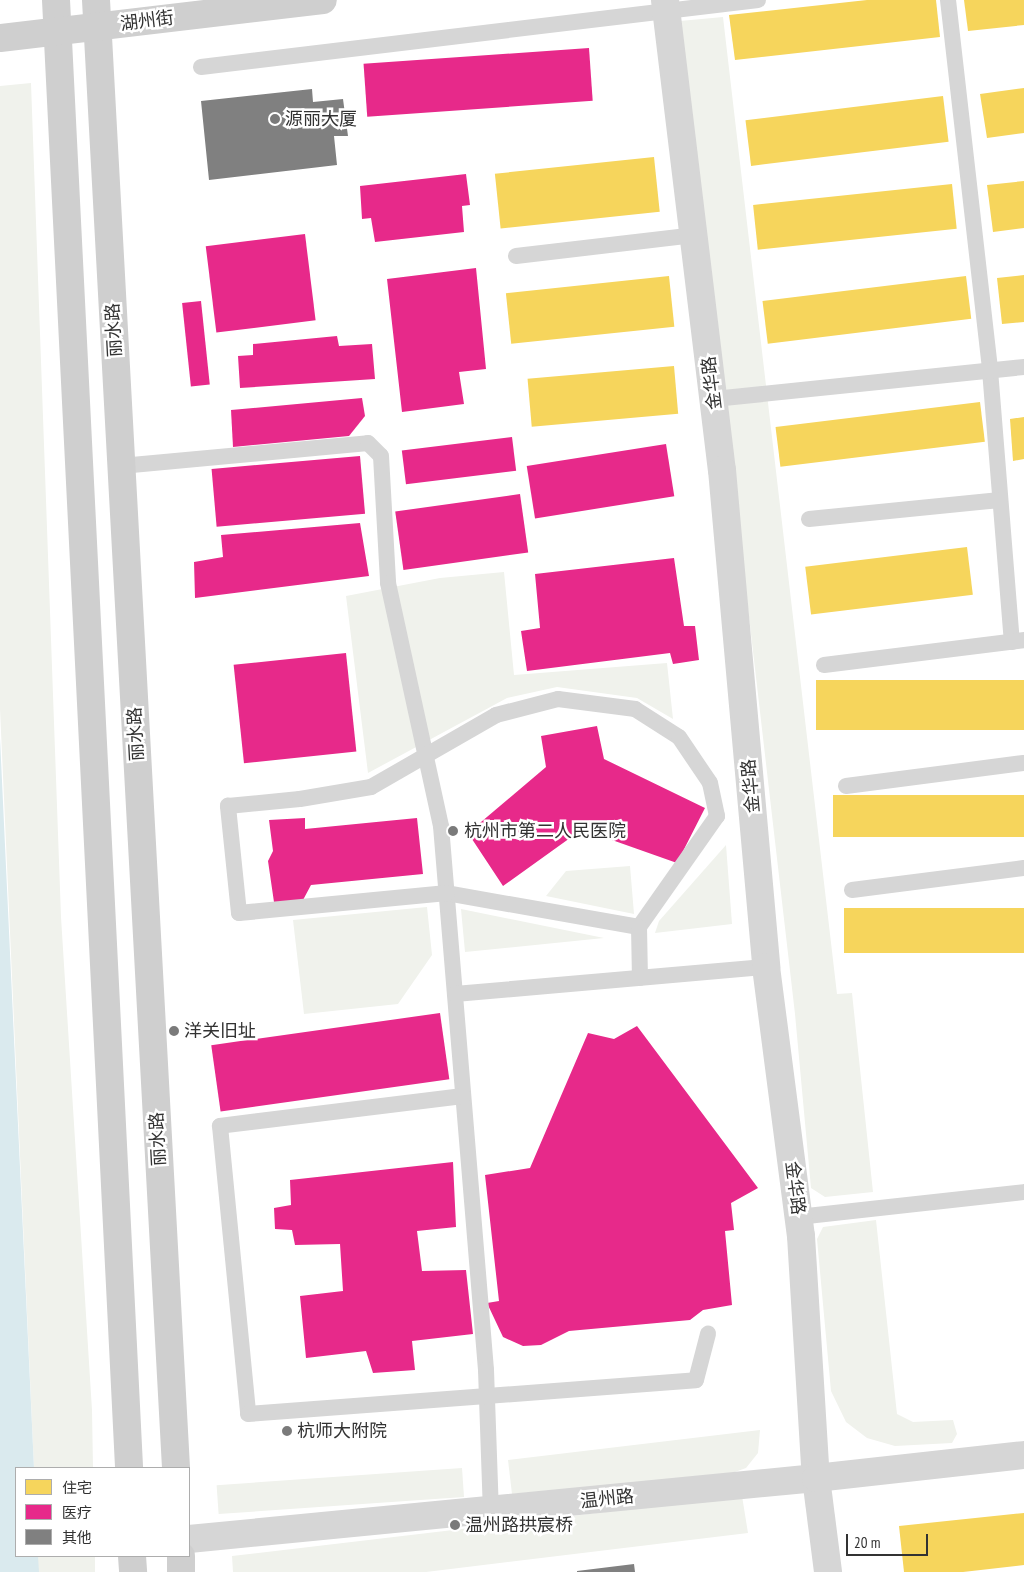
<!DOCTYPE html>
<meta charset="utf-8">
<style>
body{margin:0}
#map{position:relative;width:1024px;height:1572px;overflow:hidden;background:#fff;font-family:"PT Sans Narrow","Noto Sans SC",sans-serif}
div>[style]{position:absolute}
.green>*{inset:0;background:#f0f2ec;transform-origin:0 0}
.water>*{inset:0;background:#daeaee}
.homes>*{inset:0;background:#f6d55c;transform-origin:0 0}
.health>*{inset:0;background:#e7298a;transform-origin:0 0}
.building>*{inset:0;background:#808080}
.service>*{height:16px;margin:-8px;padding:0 8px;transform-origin:8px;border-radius:8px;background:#d6d6d6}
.minor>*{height:28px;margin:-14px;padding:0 14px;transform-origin:14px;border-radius:14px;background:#d6d6d6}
.secondary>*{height:28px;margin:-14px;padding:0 14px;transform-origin:14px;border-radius:14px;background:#cfcfcf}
.secondary-bridge>*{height:28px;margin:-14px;padding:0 14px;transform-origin:14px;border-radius:14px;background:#cfcfcf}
.dots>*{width:14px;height:14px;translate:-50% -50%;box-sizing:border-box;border:2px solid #fff;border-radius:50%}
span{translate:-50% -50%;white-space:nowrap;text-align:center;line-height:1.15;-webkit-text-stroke:5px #fff;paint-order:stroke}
.street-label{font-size:18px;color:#323232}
.poi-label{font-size:18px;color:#323232}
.left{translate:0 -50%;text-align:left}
.legend{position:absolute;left:15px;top:1467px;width:175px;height:90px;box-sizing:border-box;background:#fff;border:1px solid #adadad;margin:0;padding:6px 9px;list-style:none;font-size:15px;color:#323232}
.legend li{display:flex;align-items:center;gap:10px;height:25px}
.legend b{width:25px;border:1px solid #adadad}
.scale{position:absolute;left:846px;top:1534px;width:82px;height:22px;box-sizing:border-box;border:2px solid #323232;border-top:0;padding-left:6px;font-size:15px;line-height:18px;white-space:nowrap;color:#323232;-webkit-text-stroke:4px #fff;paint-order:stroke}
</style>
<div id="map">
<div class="green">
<div style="clip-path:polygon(723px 17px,837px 994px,852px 993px,873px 1192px,825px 1197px,811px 1188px,795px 1014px,680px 21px)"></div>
<div style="clip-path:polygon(31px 83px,61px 917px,92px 1410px,93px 1468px,34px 1468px,0 709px,0 86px)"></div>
<div style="clip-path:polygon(504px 572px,514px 675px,667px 663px,673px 719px,637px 698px,557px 687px,507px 698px,368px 773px,346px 596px,440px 578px)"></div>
<div style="clip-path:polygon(726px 845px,732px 924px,655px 933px,659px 921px)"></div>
<div style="clip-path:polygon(630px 866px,634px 914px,546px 896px,566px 871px)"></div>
<div style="clip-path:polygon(427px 907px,432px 955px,398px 1004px,304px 1014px,293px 920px)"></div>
<div style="clip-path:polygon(461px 909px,604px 938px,465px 952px)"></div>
<div style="clip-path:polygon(876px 1220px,897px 1414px,913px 1422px,953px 1420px,957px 1434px,952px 1443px,895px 1446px,867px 1438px,846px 1422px,831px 1391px,817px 1239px,823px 1227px)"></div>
<div style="clip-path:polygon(760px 1430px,758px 1453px,746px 1468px,721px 1477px,512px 1494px,508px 1460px)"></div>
<div style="left:462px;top:1468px;width:29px;height:246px;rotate:86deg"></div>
<div style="clip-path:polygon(742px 1496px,748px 1533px,426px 1572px,233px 1572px,232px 1556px)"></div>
<div style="left:38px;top:1556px;width:57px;height:16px"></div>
</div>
<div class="water">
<div style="clip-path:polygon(0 738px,34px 1468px,16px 1468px,16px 1556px,38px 1556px,39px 1572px,0 1572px)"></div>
</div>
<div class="homes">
<div style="clip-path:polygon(867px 0,936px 0,940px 37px,735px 60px,729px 15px)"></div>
<div style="clip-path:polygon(964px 0,1024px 0,1024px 25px,968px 31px)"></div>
<div style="clip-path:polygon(1024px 88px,1024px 133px,987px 138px,980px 94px)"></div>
<div style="left:943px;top:96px;width:46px;height:199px;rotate:83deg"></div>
<div style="left:654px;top:157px;width:55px;height:160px;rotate:84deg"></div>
<div style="clip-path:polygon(1024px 181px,1024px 228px,993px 232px,987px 185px)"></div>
<div style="left:952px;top:184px;width:45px;height:200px;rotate:84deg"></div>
<div style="clip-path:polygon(1024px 275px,1024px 322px,1002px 324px,997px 278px)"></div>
<div style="left:669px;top:276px;width:51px;height:164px;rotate:84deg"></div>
<div style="left:966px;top:276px;width:43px;height:205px;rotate:83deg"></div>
<div style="left:674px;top:366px;width:48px;height:147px;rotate:85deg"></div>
<div style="left:980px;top:402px;width:40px;height:206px;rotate:83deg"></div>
<div style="clip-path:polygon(1024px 417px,1024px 459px,1013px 461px,1010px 419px)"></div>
<div style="left:967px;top:547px;width:48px;height:163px;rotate:83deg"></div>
<div style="left:1024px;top:680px;width:50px;height:208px;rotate:90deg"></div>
<div style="left:1024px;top:795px;width:42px;height:191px;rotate:90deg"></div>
<div style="left:1024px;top:908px;width:45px;height:180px;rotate:90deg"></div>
<div style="clip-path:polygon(1024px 1513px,1024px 1565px,963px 1572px,904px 1572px,899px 1526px)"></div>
</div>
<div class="health">
<div style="left:589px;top:48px;width:53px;height:226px;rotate:86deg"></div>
<div style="clip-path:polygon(466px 174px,470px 205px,462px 206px,464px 232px,375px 242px,371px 218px,362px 219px,360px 186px)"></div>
<div style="left:305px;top:234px;width:87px;height:100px;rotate:83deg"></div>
<div style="clip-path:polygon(476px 268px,486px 369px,459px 372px,464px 404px,402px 412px,387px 279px)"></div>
<div style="left:201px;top:301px;width:84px;height:19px;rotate:84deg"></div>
<div style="clip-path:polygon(337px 336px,339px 346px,372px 344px,375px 379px,240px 388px,238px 356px,253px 355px,253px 344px)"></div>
<div style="clip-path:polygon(362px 398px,365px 416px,349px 436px,233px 447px,231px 410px)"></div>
<div style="left:512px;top:437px;width:34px;height:111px;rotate:83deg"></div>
<div style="left:666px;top:444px;width:53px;height:141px;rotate:81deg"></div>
<div style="left:360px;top:456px;width:58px;height:149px;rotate:85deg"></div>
<div style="left:520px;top:494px;width:59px;height:126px;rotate:82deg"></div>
<div style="clip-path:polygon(360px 523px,369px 576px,195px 598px,194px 562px,223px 557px,221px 535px)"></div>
<div style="clip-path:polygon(674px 558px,684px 626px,695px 626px,699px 660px,673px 664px,670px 653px,527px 671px,521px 631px,540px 628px,535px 574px)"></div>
<div style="left:346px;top:653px;width:99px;height:113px;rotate:84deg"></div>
<div style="clip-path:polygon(597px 726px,604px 759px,705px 808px,677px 863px,595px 834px,570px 838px,503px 886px,468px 833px,546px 767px,541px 736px)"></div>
<div style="clip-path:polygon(305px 818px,305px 829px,417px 818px,423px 874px,311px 885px,303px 900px,275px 909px,268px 861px,273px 851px,269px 820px)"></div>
<div style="left:440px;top:1013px;width:67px;height:231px;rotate:82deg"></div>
<div style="clip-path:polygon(637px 1026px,758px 1188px,731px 1203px,734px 1230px,725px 1231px,732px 1305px,703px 1310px,690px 1320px,569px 1331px,541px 1345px,523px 1346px,503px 1337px,487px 1303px,499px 1301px,485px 1175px,530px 1168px,588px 1033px,614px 1039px)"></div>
<div style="clip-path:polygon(453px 1162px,456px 1227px,417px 1231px,422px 1271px,466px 1270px,473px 1334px,412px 1341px,415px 1370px,373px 1373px,366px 1351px,306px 1358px,300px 1296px,343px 1291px,340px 1244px,295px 1245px,292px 1230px,275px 1229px,274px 1208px,291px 1205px,290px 1180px)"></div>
</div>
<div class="building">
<div style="clip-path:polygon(312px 89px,313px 102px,343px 99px,348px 136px,334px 136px,337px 165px,209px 180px,201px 101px)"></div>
<div style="clip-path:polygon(634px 1564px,635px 1572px,577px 1572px,577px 1571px)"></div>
</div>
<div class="service">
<div style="left:948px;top:0;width:372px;rotate:83.5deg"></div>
<div style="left:990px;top:370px;width:273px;rotate:85.4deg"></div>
<div style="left:201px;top:67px;width:561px;rotate:-6.86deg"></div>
<div style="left:516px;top:256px;width:179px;rotate:-6.7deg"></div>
<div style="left:714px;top:399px;width:312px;rotate:-5.9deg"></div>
<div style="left:121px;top:466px;width:248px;rotate:-5.3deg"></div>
<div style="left:368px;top:443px;width:18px;rotate:45deg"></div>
<div style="left:381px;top:456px;width:127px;rotate:86.8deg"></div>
<div style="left:388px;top:583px;width:249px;rotate:77.7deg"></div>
<div style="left:441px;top:826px;width:546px;rotate:85.27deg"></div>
<div style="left:486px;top:1370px;width:140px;rotate:88deg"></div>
<div style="left:809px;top:519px;width:192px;rotate:-5.7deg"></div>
<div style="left:824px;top:665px;width:202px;rotate:-7.1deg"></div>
<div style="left:846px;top:786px;width:179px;rotate:-7.4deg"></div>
<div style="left:852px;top:890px;width:173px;rotate:-7.3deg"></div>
<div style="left:639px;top:927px;width:195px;rotate:-170deg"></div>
<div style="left:447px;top:893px;width:209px;rotate:174.5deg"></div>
<div style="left:239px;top:913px;width:108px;rotate:-95.9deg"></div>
<div style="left:228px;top:806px;width:72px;rotate:-5.6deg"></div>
<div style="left:300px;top:799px;width:72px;rotate:-9.6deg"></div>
<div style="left:371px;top:787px;width:144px;rotate:-29.9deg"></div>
<div style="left:496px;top:715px;width:64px;rotate:-14.5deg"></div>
<div style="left:558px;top:699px;width:78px;rotate:7.4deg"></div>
<div style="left:635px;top:709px;width:52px;rotate:32.5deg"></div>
<div style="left:679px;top:737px;width:55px;rotate:56deg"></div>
<div style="left:710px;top:783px;width:34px;rotate:78deg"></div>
<div style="left:717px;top:816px;width:136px;rotate:125.1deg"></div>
<div style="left:639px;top:927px;width:51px;rotate:88.9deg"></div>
<div style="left:455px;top:994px;width:312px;rotate:-5deg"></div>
<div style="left:463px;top:1096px;width:245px;rotate:173deg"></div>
<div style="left:220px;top:1126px;width:289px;rotate:84.4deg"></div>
<div style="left:248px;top:1414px;width:449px;rotate:-4.3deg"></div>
<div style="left:696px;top:1380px;width:48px;rotate:-75.4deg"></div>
<div style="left:798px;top:1217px;width:227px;rotate:-6.3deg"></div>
</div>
<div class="minor">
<div style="left:665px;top:0;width:473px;rotate:83.1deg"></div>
<div style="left:722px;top:470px;width:499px;rotate:84.9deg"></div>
<div style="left:766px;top:967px;width:271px;rotate:82.6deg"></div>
<div style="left:801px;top:1236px;width:242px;rotate:86.5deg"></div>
<div style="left:816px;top:1478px;width:95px;rotate:82.7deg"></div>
<div style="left:189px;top:1539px;width:630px;rotate:-5.56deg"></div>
<div style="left:816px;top:1478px;width:209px;rotate:-6.3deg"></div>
</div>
<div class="secondary">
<div style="left:56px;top:0;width:1470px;rotate:87.15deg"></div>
<div style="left:96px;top:0;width:1470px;rotate:86.88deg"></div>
<div style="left:132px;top:1556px;width:16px;rotate:86deg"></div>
<div style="left:181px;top:1556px;width:16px;rotate:90deg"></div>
</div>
<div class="secondary-bridge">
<div style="left:0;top:38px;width:325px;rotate:-6.7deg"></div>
</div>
<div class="dots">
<div style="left:275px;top:119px;background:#7a7a7a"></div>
<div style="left:453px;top:831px;background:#7a7a7a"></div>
<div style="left:174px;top:1031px;background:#7a7a7a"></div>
<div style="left:287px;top:1431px;background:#7a7a7a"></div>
<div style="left:455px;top:1525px;background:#7a7a7a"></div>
</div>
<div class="street-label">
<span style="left:147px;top:21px;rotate:-7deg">湖州街</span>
<span style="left:114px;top:330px;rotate:-93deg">丽水路</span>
<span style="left:712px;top:383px;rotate:-97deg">金华路</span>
<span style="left:136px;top:734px;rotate:-93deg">丽水路</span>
<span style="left:751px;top:786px;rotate:-95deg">金华路</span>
<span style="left:158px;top:1139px;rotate:-93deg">丽水路</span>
<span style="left:795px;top:1188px;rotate:83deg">金华路</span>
<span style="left:607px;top:1499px;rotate:-6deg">温州路</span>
</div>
<div class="poi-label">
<span class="left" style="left:285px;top:119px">源丽大厦</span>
<span class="left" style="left:464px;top:831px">杭州市第二人民医院</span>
<span class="left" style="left:184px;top:1031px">洋关旧址</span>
<span class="left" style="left:297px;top:1431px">杭师大附院</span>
<span class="left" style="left:465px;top:1525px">温州路拱宸桥</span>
</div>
<ul class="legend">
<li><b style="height:14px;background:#f6d55c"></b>住宅</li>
<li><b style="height:14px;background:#e7298a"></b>医疗</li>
<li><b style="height:14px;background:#808080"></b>其他</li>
</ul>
<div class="scale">20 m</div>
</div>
